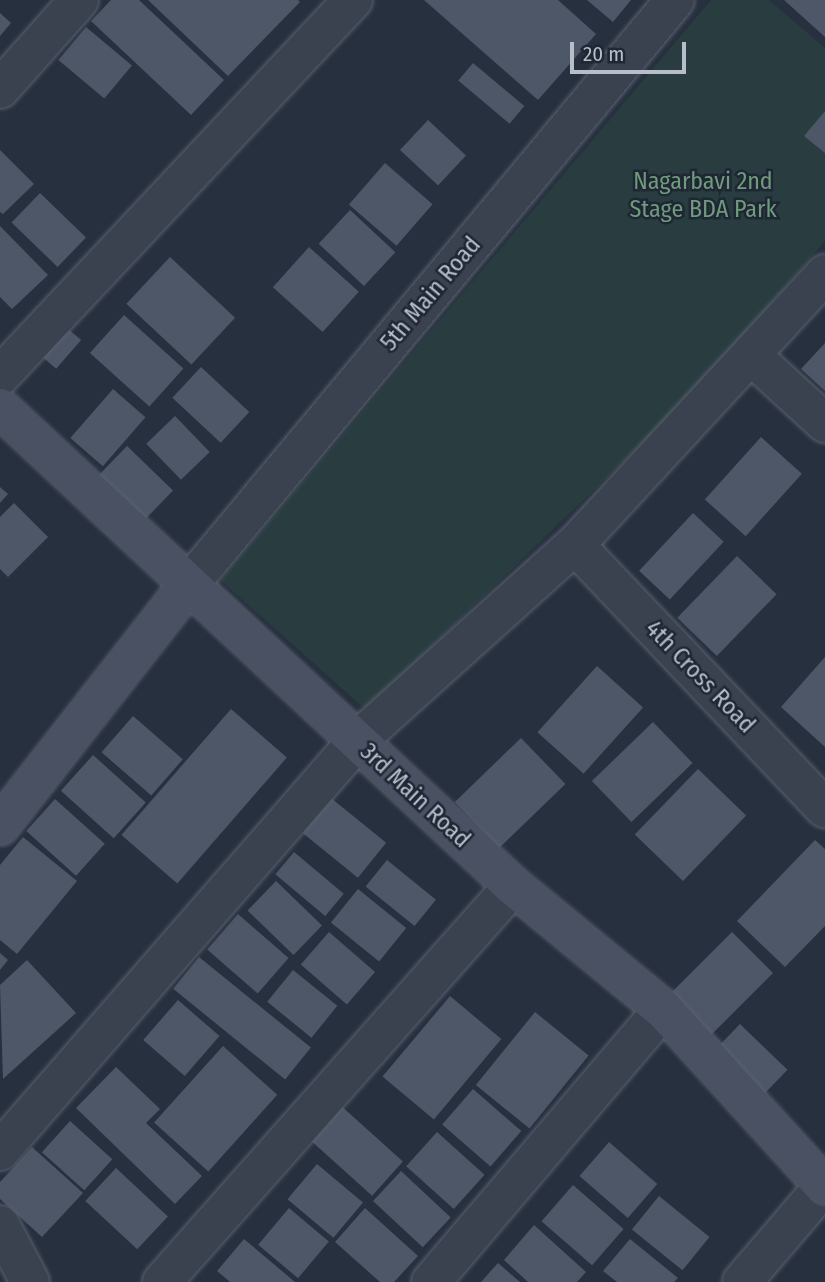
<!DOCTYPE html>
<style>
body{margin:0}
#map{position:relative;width:825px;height:1282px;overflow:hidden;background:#27303f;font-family:"Fira Sans Condensed",sans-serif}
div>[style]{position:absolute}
.green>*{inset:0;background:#293d40}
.building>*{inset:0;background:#4d5768;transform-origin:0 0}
.roads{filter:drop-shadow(0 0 2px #59606d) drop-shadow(0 0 2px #59606d)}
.street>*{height:38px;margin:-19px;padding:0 19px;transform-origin:19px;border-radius:19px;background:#3b424f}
.secondary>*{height:38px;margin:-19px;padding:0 19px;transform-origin:19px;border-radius:19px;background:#495162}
span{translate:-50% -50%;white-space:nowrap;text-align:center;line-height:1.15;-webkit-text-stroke:5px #1f2735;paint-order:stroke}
.park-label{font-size:24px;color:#6f9a7b}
.street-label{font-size:24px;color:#b7beca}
.scale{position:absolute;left:570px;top:42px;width:116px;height:32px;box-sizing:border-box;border:4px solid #b7beca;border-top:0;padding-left:9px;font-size:21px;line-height:24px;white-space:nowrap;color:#b7beca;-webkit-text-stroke:5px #1f2735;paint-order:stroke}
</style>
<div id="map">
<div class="green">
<div style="clip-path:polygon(711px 0,769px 0,825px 48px,825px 241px,684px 403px,366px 710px,220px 580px)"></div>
</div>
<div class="building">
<div style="clip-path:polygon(111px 0,139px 0,224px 80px,191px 115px,91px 21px)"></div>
<div style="clip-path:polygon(148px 0,298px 0,300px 2px,228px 76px)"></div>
<div style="clip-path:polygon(424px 0,558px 0,596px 34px,538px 100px)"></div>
<div style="clip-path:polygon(587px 0,631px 0,613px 22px)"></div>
<div style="clip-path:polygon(784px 0,825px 0,825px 37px)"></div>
<div style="clip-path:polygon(0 13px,11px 23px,0 36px)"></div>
<div style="left:86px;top:27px;width:60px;height:43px;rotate:40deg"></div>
<div style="left:473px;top:63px;width:67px;height:23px;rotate:40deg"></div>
<div style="clip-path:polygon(825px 111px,825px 153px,804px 136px)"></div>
<div style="left:428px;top:120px;width:52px;height:41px;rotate:43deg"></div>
<div style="clip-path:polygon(0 150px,34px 184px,3px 214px,0 212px)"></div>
<div style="left:385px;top:163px;width:63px;height:55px;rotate:41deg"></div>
<div style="left:40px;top:193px;width:64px;height:41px;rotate:44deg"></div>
<div style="left:350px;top:210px;width:62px;height:46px;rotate:43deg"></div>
<div style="clip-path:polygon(0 226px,48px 275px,12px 309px,0 297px)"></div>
<div style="left:309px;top:247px;width:67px;height:54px;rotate:42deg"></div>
<div style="left:170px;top:257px;width:89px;height:64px;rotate:43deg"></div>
<div style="left:124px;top:315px;width:80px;height:51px;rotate:42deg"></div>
<div style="left:66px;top:327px;width:20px;height:38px;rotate:41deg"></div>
<div style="clip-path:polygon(825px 343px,825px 391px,801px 369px)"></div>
<div style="left:201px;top:367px;width:66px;height:42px;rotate:43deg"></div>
<div style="left:113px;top:389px;width:43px;height:65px;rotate:41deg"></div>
<div style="left:175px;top:416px;width:50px;height:40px;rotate:46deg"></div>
<div style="left:761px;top:437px;width:55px;height:84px;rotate:42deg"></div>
<div style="left:127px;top:446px;width:64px;height:47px;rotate:44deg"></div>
<div style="clip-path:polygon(0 487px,8px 494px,0 503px)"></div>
<div style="clip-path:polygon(14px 503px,48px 537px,8px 577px,0 569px,0 517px)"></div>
<div style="left:693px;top:513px;width:42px;height:79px;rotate:43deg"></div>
<div style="left:737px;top:556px;width:55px;height:86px;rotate:44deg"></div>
<div style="clip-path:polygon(825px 657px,825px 747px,781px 707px)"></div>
<div style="left:597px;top:666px;width:62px;height:89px;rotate:42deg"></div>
<div style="left:231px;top:709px;width:74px;height:167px;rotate:41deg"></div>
<div style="left:133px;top:716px;width:66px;height:48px;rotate:41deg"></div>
<div style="left:653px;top:722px;width:57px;height:85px;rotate:46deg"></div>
<div style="left:521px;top:738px;width:64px;height:92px;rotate:46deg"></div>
<div style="left:93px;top:755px;width:71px;height:48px;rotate:42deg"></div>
<div style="left:698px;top:769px;width:67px;height:91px;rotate:44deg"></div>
<div style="left:331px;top:798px;width:71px;height:45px;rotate:39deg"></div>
<div style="left:55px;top:799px;width:67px;height:43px;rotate:42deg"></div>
<div style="clip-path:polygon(23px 837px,77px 881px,17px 954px,0 940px,0 865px)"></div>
<div style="clip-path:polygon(815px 840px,825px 849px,825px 926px,785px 967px,737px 921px)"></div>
<div style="left:294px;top:852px;width:65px;height:29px;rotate:40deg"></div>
<div style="left:387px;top:860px;width:63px;height:34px;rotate:39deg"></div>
<div style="left:276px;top:881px;width:64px;height:41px;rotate:44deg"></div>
<div style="left:358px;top:889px;width:62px;height:43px;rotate:39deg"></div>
<div style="left:238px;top:914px;width:67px;height:47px;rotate:41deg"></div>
<div style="left:329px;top:932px;width:61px;height:43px;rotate:41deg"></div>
<div style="left:732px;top:932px;width:58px;height:91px;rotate:45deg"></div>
<div style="clip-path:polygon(0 953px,8px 960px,0 970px)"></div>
<div style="left:199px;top:957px;width:144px;height:41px;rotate:39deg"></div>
<div style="clip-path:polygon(27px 960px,76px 1013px,3px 1079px,0 985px)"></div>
<div style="left:293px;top:970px;width:57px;height:41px;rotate:39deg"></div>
<div style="left:450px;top:996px;width:67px;height:105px;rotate:40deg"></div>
<div style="left:178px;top:1000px;width:55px;height:53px;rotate:41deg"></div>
<div style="left:535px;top:1012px;width:69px;height:94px;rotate:39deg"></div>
<div style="left:740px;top:1024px;width:66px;height:41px;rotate:44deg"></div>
<div style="left:223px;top:1046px;width:73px;height:103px;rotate:42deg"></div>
<div style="clip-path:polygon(116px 1067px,160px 1109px,146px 1123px,202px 1176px,175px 1204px,76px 1108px)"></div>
<div style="left:473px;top:1089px;width:64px;height:47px;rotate:41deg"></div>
<div style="left:339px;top:1104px;width:86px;height:46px;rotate:42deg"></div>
<div style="left:70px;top:1121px;width:57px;height:42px;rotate:42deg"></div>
<div style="left:437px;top:1132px;width:64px;height:46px;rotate:42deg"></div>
<div style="left:609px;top:1142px;width:64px;height:45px;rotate:41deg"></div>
<div style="clip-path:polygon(32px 1147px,83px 1193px,42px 1237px,0 1199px,0 1182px)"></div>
<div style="left:317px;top:1164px;width:60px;height:46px;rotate:40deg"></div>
<div style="left:116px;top:1168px;width:71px;height:45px;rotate:43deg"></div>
<div style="left:401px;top:1171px;width:68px;height:41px;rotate:43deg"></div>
<div style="left:573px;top:1185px;width:67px;height:48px;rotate:41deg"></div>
<div style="left:659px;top:1196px;width:65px;height:43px;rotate:39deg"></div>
<div style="left:289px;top:1208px;width:52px;height:48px;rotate:40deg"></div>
<div style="clip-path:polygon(365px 1208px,418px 1256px,394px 1282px,380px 1282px,335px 1242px)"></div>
<div style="clip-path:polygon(534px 1225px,586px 1272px,577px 1282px,528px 1282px,504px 1260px)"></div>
<div style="clip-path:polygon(244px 1239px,295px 1282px,230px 1282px,217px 1271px)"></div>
<div style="clip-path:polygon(630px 1239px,678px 1278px,674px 1282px,617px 1282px,603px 1271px)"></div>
<div style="clip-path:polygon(498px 1263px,520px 1282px,481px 1282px)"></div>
</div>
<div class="roads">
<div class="street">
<div style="left:0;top:89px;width:119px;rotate:-48.4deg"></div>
<div style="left:753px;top:357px;width:98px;rotate:42.5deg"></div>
<div style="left:0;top:376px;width:516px;rotate:-46.81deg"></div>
<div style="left:575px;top:545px;width:363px;rotate:46.5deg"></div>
<div style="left:187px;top:587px;width:763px;rotate:-50.26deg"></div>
<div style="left:0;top:1151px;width:544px;rotate:-48.95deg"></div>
<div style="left:357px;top:741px;width:293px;rotate:-42deg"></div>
<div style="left:575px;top:545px;width:369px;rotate:-47.3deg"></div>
<div style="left:0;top:1225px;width:64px;rotate:62.2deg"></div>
<div style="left:162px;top:1282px;width:529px;rotate:-48.45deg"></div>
<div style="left:431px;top:1282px;width:358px;rotate:-49.6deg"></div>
<div style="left:742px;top:1282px;width:126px;rotate:-49.5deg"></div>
</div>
<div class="secondary">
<div style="left:0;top:408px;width:701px;rotate:42.98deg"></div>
<div style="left:513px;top:886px;width:194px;rotate:39.4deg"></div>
<div style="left:663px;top:1009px;width:241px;rotate:47.7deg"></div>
<div style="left:0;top:826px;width:303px;rotate:-52deg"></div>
</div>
</div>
<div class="park-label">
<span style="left:703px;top:196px">Nagarbavi 2nd<br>Stage BDA Park</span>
</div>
<div class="street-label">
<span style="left:431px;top:294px;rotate:-50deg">5th Main Road</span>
<span style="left:700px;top:677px;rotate:46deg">4th Cross Road</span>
<span style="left:415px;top:796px;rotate:43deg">3rd Main Road</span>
</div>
<div class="scale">20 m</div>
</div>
